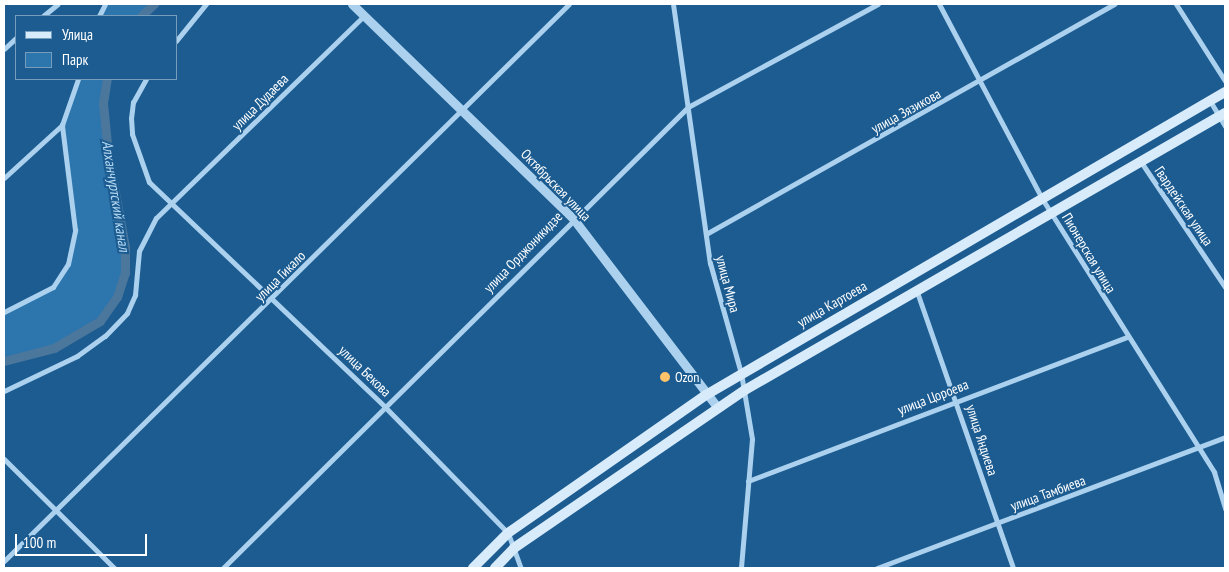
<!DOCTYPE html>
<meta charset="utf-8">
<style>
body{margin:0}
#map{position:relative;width:1229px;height:572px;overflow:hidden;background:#1c5c91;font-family:"PT Sans Narrow",sans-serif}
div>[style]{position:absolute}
.green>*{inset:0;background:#2c75ad}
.canal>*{height:9px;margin:-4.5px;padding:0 4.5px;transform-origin:4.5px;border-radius:4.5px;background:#4b779d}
.minor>*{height:5px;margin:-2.5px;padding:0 2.5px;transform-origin:2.5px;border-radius:2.5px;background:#abd1ee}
.tertiary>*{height:9px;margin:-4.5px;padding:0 4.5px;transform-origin:4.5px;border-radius:4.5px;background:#abd1ee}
.secondary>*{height:10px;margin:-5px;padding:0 5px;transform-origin:5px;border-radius:5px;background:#d8ebfa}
.dots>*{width:14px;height:14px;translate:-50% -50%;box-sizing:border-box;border:2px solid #1c5c91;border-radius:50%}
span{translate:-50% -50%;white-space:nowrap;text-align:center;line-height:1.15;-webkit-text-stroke:4px #1c5c91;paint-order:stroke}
.street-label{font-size:14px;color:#fff}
.poi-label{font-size:14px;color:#fff}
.left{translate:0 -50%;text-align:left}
.water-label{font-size:15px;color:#b7dbf5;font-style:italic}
.frame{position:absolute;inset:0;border:5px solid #fff;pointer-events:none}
.legend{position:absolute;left:15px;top:15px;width:162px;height:65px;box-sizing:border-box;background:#1c5c91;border:1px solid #779dbd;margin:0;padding:6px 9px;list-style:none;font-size:15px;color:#fff}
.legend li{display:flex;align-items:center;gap:10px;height:25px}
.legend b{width:25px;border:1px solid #779dbd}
.scale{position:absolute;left:15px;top:534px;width:132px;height:22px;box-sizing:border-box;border:2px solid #fff;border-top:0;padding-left:6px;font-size:15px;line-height:18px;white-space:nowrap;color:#fff;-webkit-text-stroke:4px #1c5c91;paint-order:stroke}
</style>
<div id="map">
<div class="green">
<div style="clip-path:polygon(106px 4px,154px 4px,141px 16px,99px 16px)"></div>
<div style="clip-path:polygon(78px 79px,107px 79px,103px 103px,125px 247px,125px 273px,117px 297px,100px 321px,54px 348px,4px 361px,4px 312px,53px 287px,68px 264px,75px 230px,62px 125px)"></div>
</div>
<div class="canal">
<div style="left:141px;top:16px;width:18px;rotate:-43deg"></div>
<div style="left:4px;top:361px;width:52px;rotate:-14.6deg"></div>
<div style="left:54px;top:348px;width:53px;rotate:-30.4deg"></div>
<div style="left:100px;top:321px;width:29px;rotate:-55deg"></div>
<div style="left:117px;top:297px;width:25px;rotate:-72deg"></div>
<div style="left:125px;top:273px;width:26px;rotate:-90deg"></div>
<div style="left:125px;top:247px;width:95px;rotate:-100.4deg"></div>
<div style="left:108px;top:154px;width:51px;rotate:-95.6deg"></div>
<div style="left:103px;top:103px;width:24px;rotate:-81deg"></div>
</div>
<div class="minor">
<div style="left:673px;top:4px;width:262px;rotate:81.9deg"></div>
<div style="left:710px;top:263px;width:114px;rotate:74.3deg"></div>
<div style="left:741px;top:373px;width:67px;rotate:80.5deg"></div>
<div style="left:752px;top:439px;width:129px;rotate:94.9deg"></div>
<div style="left:939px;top:4px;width:218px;rotate:62.1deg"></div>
<div style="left:1041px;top:197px;width:325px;rotate:57.8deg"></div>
<div style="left:1214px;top:472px;width:39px;rotate:73deg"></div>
<div style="left:1176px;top:4px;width:91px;rotate:57.5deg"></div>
<div style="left:43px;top:16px;width:19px;rotate:-39deg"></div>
<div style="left:99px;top:16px;width:13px;rotate:-63deg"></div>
<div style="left:176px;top:41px;width:48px;rotate:-51deg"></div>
<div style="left:4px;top:49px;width:16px;rotate:-43deg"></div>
<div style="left:146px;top:79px;width:26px;rotate:119deg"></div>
<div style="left:133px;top:102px;width:16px;rotate:97deg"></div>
<div style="left:131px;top:118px;width:16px;rotate:86deg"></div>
<div style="left:132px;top:134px;width:51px;rotate:70.5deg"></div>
<div style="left:149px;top:182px;width:327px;rotate:43.6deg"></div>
<div style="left:386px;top:408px;width:175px;rotate:45.7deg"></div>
<div style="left:508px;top:533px;width:37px;rotate:70deg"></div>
<div style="left:1210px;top:101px;width:29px;rotate:59deg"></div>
<div style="left:1141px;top:162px;width:151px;rotate:56.1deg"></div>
<div style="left:4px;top:178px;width:79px;rotate:-42.4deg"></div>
<div style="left:62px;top:125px;width:49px;rotate:-70.8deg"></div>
<div style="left:706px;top:234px;width:469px;rotate:-29.4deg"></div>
<div style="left:917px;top:292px;width:292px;rotate:70.8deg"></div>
<div style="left:4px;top:312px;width:55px;rotate:-27deg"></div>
<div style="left:53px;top:287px;width:27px;rotate:-57deg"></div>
<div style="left:68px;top:264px;width:35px;rotate:-78deg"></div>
<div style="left:75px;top:230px;width:106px;rotate:-97.1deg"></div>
<div style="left:4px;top:391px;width:81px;rotate:-25.6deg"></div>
<div style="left:77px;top:356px;width:34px;rotate:-36deg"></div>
<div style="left:105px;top:336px;width:32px;rotate:-46deg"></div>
<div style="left:127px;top:313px;width:20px;rotate:-66deg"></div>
<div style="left:135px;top:295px;width:44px;rotate:-84.8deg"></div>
<div style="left:139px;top:251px;width:37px;rotate:-63deg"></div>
<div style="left:156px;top:218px;width:290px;rotate:-44.2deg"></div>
<div style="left:4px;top:459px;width:155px;rotate:44.7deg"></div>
<div style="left:748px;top:481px;width:405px;rotate:-20.8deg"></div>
<div style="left:4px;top:561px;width:793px;rotate:-44.59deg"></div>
<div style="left:223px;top:568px;width:655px;rotate:-44.75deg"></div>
<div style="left:688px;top:107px;width:216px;rotate:-28.5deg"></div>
<div style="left:877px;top:568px;width:372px;rotate:-20.6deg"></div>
</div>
<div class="tertiary">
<div style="left:352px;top:4px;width:306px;rotate:44.1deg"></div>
<div style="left:572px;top:217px;width:240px;rotate:52.6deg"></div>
</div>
<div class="secondary">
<div style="left:473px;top:568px;width:49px;rotate:-45deg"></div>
<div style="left:508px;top:533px;width:241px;rotate:-34.9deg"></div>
<div style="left:706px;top:395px;width:601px;rotate:-30.28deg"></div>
<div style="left:495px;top:568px;width:28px;rotate:-46deg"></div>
<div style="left:514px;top:548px;width:280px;rotate:-34.4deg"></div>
<div style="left:745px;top:390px;width:554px;rotate:-29.99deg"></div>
</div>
<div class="dots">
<div style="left:665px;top:377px;background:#ffc369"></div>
</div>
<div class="street-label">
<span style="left:260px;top:102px;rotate:-45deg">улица Дудаева</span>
<span style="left:906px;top:111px;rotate:-29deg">улица Зязикова</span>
<span style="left:556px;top:185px;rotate:46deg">Октябрьская улица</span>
<span style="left:1184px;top:206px;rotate:56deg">Гвардейская улица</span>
<span style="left:523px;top:252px;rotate:-46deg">улица Орджоникидзе</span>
<span style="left:1089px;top:253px;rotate:59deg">Пионерская улица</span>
<span style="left:280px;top:276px;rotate:-45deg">улица Гикало</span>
<span style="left:728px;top:284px;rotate:75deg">улица Мира</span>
<span style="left:832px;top:304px;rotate:-30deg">улица Картоева</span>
<span style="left:365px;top:371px;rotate:44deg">улица Бекова</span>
<span style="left:933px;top:397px;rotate:-21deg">улица Цороева</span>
<span style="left:982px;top:440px;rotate:72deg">улица Яндиева</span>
<span style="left:1048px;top:493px;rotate:-20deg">улица Тамбиева</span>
</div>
<div class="poi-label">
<span class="left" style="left:675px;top:377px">Ozon</span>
</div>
<div class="water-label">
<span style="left:116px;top:196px;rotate:81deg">Алханчуртский канал</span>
</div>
<div class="frame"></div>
<ul class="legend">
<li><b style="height:6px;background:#d8ebfa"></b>Улица</li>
<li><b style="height:14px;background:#2c75ad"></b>Парк</li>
</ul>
<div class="scale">100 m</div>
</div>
